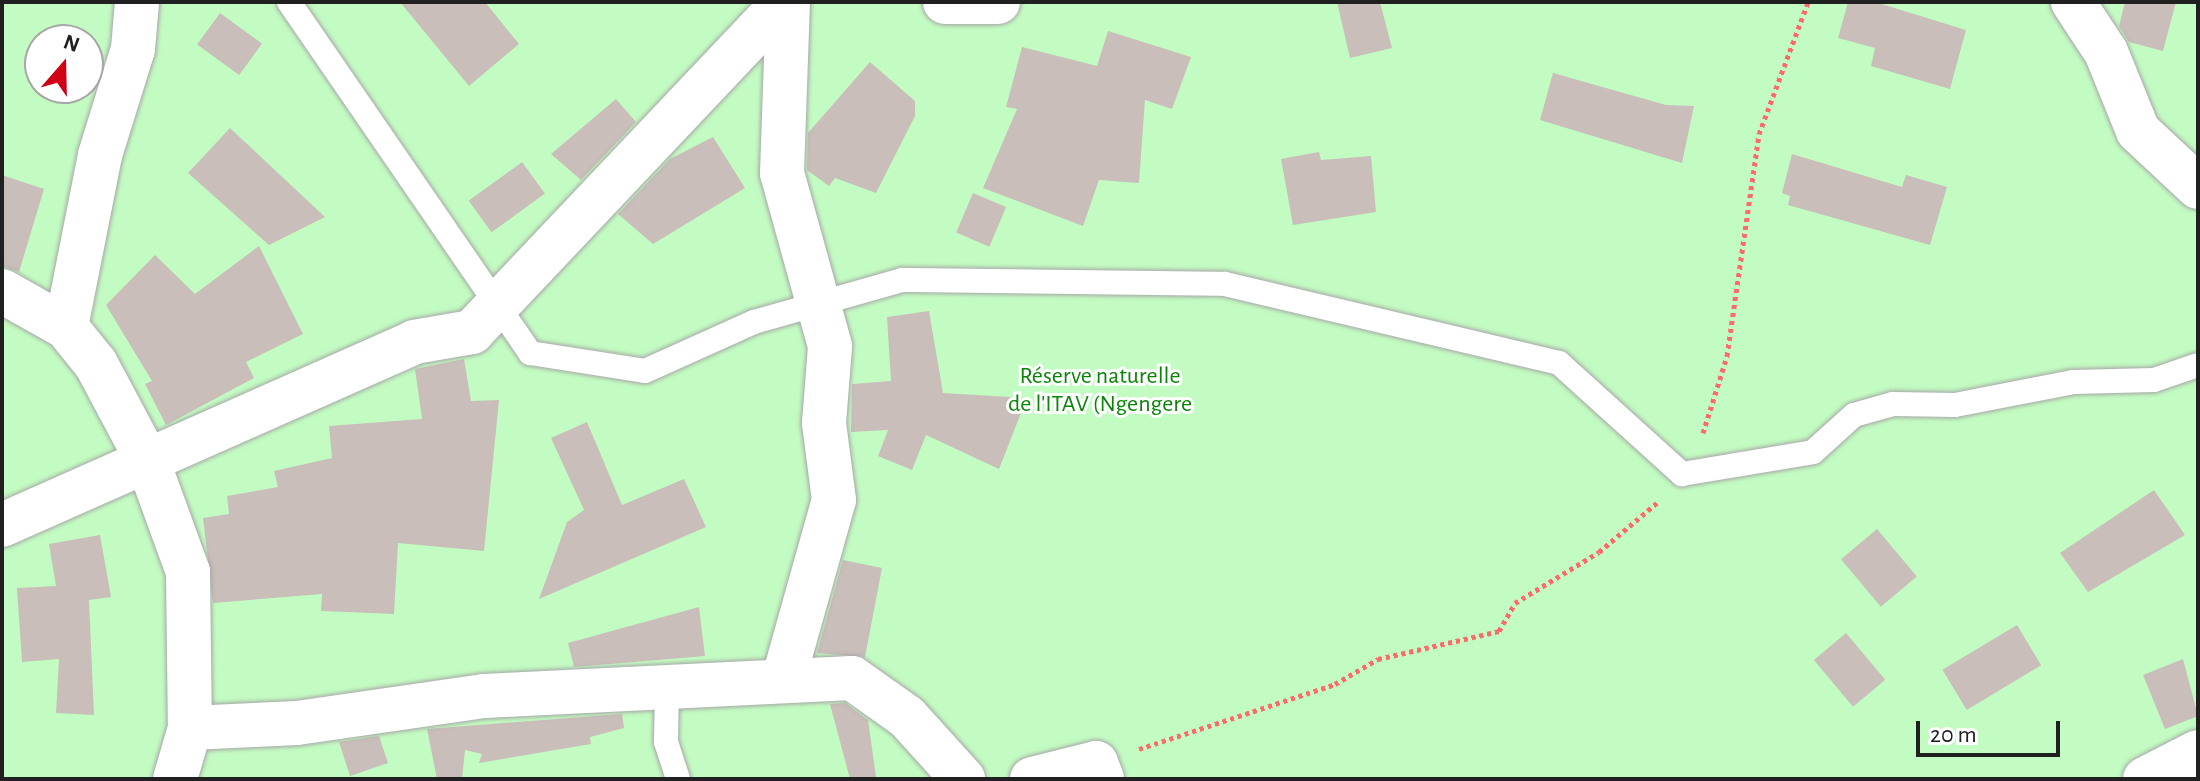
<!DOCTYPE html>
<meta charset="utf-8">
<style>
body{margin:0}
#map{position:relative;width:2200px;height:781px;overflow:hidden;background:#f1ece6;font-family:"Alegreya Sans",sans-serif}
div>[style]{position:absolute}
.park>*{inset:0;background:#c3fcc2}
.building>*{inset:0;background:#c9beb9;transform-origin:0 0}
.path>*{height:5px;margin-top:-2.5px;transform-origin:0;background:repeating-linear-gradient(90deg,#ff6969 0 4px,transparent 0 8px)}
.roads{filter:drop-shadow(0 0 2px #a7a7a7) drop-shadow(0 0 2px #a7a7a7)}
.lane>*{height:24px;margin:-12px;padding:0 12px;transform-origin:12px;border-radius:12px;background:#fff}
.street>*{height:44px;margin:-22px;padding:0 22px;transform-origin:22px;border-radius:22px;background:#fff}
span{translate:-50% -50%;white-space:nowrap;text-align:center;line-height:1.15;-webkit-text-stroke:6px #fff;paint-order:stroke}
.park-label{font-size:24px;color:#098507}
.frame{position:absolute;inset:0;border:4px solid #202020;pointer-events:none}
.north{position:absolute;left:24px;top:24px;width:80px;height:80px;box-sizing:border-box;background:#fff;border:2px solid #a6a6a6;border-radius:50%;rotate:20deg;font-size:22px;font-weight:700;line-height:32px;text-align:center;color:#202020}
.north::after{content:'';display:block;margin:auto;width:28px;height:36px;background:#d00015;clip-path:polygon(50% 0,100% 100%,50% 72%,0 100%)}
.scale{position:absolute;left:1916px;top:721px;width:144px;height:36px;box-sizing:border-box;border:4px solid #202020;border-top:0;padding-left:10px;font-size:24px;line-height:28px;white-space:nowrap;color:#202020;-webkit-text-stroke:6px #fff;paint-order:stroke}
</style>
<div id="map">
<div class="park">
<div style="clip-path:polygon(evenodd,2px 2px,2198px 2px,2198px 779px,2px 779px,2px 2px,40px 40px,88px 40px,88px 88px,40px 88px,40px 40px)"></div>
</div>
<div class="building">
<div style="clip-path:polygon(400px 2px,485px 2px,519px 44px,469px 86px)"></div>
<div style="clip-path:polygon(1337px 2px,1380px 2px,1392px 48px,1350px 58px)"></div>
<div style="clip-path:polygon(1848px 2px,1875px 2px,1966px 30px,1950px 89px,1871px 66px,1875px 48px,1838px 38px)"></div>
<div style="clip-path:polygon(2125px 2px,2176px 2px,2163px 51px,2129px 42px,2119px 26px)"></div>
<div style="left:220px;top:13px;width:52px;height:39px;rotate:36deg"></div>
<div style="clip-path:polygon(1108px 31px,1191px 57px,1172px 109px,1145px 100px,1139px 183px,1099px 180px,1083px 226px,983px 188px,1017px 109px,1006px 107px,1022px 47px,1097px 66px)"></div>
<div style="clip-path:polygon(870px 62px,915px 101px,915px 116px,876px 193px,835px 178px,829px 186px,807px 170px,808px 133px)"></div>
<div style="clip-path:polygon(1553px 73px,1666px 105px,1694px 106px,1682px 163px,1540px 120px)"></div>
<div style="clip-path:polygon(616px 99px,636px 122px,581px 180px,551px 154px)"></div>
<div style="clip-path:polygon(230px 128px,325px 217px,269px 245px,188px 173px)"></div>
<div style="clip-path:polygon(713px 137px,745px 188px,653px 244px,618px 214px,670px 159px)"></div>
<div style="clip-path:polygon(1319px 152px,1321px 160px,1371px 156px,1376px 212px,1293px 225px,1281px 159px)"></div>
<div style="clip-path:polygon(1792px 154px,1902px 187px,1906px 175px,1947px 187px,1930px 245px,1788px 205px,1790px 196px,1782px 193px)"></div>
<div style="left:522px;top:162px;width:39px;height:66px;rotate:54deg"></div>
<div style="clip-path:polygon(2px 175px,44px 189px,19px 272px,2px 266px)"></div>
<div style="left:973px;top:193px;width:36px;height:43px;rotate:23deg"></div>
<div style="clip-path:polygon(259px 246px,303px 334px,246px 362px,254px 378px,166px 425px,145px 384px,152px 381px,106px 305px,155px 255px,195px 294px)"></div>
<div style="clip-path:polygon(929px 311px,943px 393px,1027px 398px,999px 469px,926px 435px,912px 470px,878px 456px,888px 430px,851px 432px,852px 384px,891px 381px,887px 317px)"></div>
<div style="clip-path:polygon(464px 359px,471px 401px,499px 400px,484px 551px,398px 543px,394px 614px,321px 611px,322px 594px,213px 603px,203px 518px,229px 514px,227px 496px,278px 487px,274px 471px,332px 458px,329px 426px,422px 419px,415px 369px)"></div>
<div style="clip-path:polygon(587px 422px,622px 505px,684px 479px,706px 527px,539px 599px,567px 522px,584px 510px,551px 438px)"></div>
<div style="clip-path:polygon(2154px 490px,2185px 535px,2088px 592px,2060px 553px)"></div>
<div style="left:1877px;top:529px;width:62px;height:47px;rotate:50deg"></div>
<div style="clip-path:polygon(100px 535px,111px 597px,89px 600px,94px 715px,56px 713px,59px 659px,22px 662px,17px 588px,56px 586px,49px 544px)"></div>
<div style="clip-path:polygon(843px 560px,882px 568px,865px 657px,817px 653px)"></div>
<div style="clip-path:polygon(699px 607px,705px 656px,574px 667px,568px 643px)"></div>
<div style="left:2017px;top:625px;width:47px;height:87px;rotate:59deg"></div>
<div style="left:1846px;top:633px;width:61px;height:42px;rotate:50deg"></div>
<div style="clip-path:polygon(2183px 659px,2198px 716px,2165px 729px,2143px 675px)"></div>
<div style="clip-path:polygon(845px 703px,868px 720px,876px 777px,850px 779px,830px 704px)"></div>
<div style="clip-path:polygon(622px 714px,624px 728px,590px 737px,591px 744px,479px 763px,482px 754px,465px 750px,462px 779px,437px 779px,427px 729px)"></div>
<div style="clip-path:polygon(379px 736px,388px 763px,350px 776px,339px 742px)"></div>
</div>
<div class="path">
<div style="left:1703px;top:433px;width:81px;rotate:-72.7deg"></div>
<div style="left:1727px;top:356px;width:224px;rotate:-81.8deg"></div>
<div style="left:1759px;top:134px;width:141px;rotate:-69.6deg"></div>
<div style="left:1139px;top:749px;width:206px;rotate:-18.3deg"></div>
<div style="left:1335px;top:684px;width:50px;rotate:-30.2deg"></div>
<div style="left:1378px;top:659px;width:124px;rotate:-13deg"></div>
<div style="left:1499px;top:631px;width:32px;rotate:-60deg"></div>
<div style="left:1515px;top:603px;width:98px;rotate:-31.3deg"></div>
<div style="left:1599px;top:552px;width:79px;rotate:-40.4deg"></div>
</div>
<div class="roads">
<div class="lane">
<div style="left:289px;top:2px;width:426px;rotate:55.5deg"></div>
<div style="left:530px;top:353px;width:116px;rotate:8.9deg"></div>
<div style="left:645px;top:371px;width:120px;rotate:-24.2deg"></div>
<div style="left:754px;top:322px;width:154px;rotate:-15.8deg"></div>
<div style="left:902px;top:280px;width:323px;rotate:0.7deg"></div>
<div style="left:1225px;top:284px;width:343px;rotate:13.3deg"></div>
<div style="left:1559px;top:363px;width:166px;rotate:42.1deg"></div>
<div style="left:1682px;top:474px;width:133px;rotate:-9.5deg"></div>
<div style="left:1813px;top:452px;width:55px;rotate:-42.1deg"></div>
<div style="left:1854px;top:415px;width:41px;rotate:-15.8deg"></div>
<div style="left:1893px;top:404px;width:62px;rotate:0.9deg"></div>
<div style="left:1955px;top:405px;width:120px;rotate:-11deg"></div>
<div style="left:2073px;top:382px;width:81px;rotate:-1.4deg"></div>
<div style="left:2154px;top:380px;width:46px;rotate:-18.8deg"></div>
<div style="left:667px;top:689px;width:53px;rotate:91.1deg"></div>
<div style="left:666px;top:742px;width:39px;rotate:72deg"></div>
</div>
<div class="street">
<div style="left:945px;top:2px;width:53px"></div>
<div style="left:2073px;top:2px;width:60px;rotate:56.6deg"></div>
<div style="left:2106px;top:52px;width:85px;rotate:67.9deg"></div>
<div style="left:2138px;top:131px;width:82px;rotate:43deg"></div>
<div style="left:2px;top:291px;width:73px;rotate:29.4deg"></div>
<div style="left:66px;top:327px;width:48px;rotate:51deg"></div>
<div style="left:96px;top:364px;width:111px;rotate:62deg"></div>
<div style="left:148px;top:462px;width:117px;rotate:70deg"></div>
<div style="left:188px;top:572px;width:156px;rotate:89.3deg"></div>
<div style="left:190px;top:728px;width:53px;rotate:106.4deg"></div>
<div style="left:66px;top:327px;width:175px;rotate:-78.8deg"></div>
<div style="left:100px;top:155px;width:111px;rotate:-72.7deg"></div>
<div style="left:133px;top:49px;width:47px;rotate:-85.1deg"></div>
<div style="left:2px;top:525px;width:451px;rotate:-23.9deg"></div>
<div style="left:414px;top:342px;width:59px;rotate:-9.8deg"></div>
<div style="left:472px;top:332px;width:454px;rotate:-46.6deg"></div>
<div style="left:783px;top:681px;width:188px;rotate:-74.3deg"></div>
<div style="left:834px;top:500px;width:78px;rotate:-97.4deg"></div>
<div style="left:824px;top:423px;width:77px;rotate:-85.5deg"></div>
<div style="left:830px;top:346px;width:180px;rotate:-105.5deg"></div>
<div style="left:782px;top:173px;width:171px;rotate:-88deg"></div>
<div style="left:190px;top:728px;width:107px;rotate:-2.7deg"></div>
<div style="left:297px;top:723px;width:189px;rotate:-8.2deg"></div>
<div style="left:484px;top:696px;width:368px;rotate:-2.8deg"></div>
<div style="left:852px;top:678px;width:67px;rotate:35.3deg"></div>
<div style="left:907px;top:717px;width:84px;rotate:47.9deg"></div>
<div style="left:1032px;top:779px;width:66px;rotate:-14deg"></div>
<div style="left:1096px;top:763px;width:17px;rotate:69deg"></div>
<div style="left:2145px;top:779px;width:59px;rotate:-27deg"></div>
</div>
</div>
<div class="park-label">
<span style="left:1100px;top:391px">Réserve naturelle<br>de l'ITAV (Ngengere</span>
</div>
<div class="frame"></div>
<div class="north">N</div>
<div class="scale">20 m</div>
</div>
